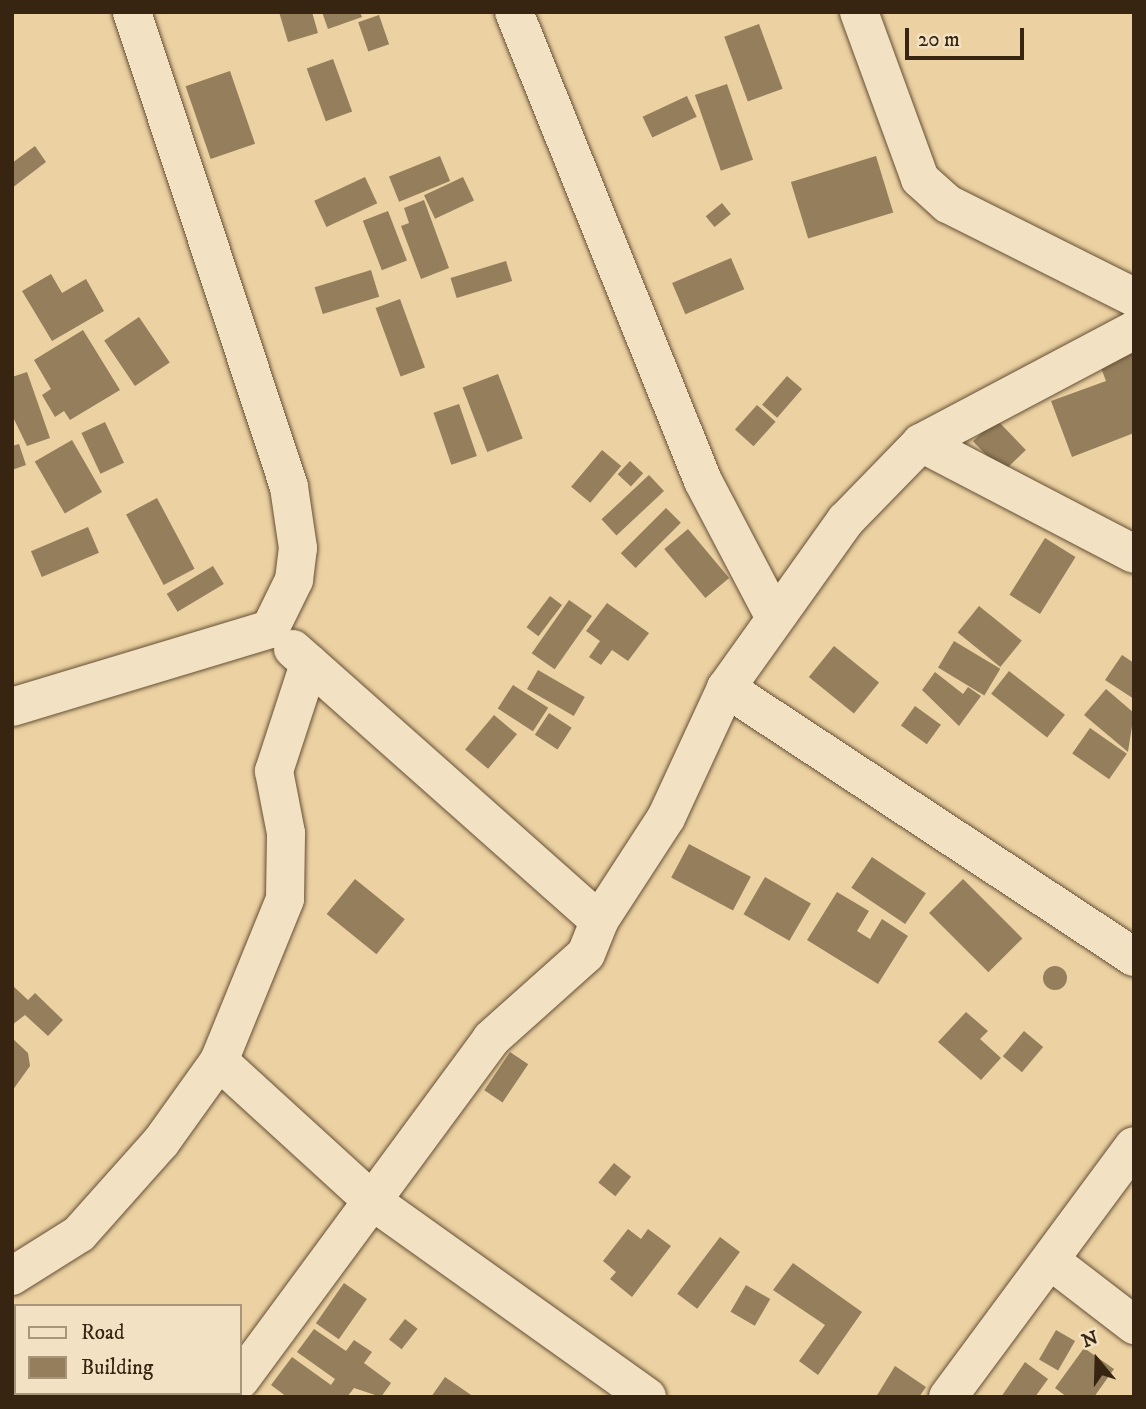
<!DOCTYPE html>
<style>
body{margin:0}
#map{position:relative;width:1146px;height:1409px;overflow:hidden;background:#ecd1a2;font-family:"IM FELL DW Pica",serif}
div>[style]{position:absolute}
.building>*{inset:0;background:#957e5c;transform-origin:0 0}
.round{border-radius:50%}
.roads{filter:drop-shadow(0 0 2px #645035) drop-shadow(0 0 2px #645035)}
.minor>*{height:38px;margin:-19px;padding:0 19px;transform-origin:19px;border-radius:19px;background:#f3e1c3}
span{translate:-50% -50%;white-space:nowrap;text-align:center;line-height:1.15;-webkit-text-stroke:6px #f3e1c3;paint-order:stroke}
.frame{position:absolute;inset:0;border:14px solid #372511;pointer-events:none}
.legend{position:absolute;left:14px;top:1304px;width:228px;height:91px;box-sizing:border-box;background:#f3e1c3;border:2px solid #a8967c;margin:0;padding:9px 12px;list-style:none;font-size:21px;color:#372511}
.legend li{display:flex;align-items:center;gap:14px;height:35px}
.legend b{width:35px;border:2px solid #a8967c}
.north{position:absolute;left:1062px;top:1325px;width:70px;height:70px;-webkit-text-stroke:5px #f3e1c3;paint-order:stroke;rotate:341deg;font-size:19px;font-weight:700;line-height:28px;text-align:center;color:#372511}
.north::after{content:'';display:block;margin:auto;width:24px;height:32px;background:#372511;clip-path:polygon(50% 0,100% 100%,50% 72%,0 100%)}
.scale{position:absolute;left:905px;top:28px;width:119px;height:32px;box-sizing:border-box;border:4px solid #372511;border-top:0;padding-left:9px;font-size:21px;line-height:24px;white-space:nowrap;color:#372511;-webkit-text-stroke:5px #f3e1c3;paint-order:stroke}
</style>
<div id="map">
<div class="building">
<div style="clip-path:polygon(279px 12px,312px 12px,318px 33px,288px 42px)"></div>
<div style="clip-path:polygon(322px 12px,360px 12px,362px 17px,328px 29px)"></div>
<div style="left:379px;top:15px;width:31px;height:22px;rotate:71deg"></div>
<div style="left:759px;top:24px;width:69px;height:37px;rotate:70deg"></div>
<div style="left:333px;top:59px;width:56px;height:28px;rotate:70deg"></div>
<div style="left:230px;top:71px;width:77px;height:47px;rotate:71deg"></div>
<div style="left:727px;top:84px;width:80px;height:34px;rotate:71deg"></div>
<div style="left:687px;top:96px;width:23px;height:49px;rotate:65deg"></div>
<div style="clip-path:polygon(35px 146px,46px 162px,12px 188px,12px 163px)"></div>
<div style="left:440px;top:156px;width:27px;height:55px;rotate:68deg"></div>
<div style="left:876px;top:156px;width:59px;height:89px;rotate:73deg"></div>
<div style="left:365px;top:177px;width:29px;height:56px;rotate:65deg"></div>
<div style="left:463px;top:177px;width:26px;height:43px;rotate:65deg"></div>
<div style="clip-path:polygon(424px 200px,449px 268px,421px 279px,401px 226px,409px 223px,404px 208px)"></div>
<div style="left:722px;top:203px;width:14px;height:21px;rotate:51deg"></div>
<div style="left:388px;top:211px;width:53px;height:27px;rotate:69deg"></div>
<div style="left:731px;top:258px;width:34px;height:64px;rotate:67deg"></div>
<div style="left:506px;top:261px;width:21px;height:58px;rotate:73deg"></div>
<div style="left:371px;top:270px;width:28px;height:59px;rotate:73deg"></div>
<div style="clip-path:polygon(51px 274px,62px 293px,86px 279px,104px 311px,52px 341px,22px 291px)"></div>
<div style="left:400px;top:299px;width:73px;height:26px;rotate:70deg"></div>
<div style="left:139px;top:317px;width:55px;height:42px;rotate:56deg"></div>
<div style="clip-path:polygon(83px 330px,120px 390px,70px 420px,64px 411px,55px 417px,42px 395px,51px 389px,34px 360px)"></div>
<div style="clip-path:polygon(1134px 346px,1134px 433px,1072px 457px,1051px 401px,1106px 381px,1098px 360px)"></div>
<div style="clip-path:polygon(27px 372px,50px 438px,27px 446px,12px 415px,12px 377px)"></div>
<div style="left:498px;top:374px;width:69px;height:38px;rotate:69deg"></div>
<div style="left:787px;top:376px;width:20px;height:38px;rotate:41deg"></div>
<div style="left:459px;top:404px;width:55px;height:27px;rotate:71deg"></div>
<div style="left:757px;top:405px;width:25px;height:33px;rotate:42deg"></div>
<div style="left:996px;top:419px;width:43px;height:32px;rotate:46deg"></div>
<div style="left:105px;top:422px;width:45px;height:26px;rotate:65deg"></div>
<div style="left:72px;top:440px;width:60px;height:43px;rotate:60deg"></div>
<div style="clip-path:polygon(19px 444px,26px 465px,12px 470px,12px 446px)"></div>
<div style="left:602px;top:450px;width:25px;height:48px;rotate:40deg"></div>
<div style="left:630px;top:461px;width:18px;height:18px;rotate:43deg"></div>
<div style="left:649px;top:475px;width:22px;height:65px;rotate:47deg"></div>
<div style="left:157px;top:498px;width:80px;height:35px;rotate:62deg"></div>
<div style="left:666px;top:508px;width:21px;height:64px;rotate:45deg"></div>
<div style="left:88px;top:527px;width:28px;height:62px;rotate:67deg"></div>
<div style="left:688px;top:529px;width:64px;height:31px;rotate:50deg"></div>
<div style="left:1045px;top:538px;width:36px;height:67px;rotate:32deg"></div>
<div style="left:213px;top:566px;width:21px;height:54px;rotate:59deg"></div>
<div style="left:550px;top:596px;width:15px;height:39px;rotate:37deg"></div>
<div style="left:569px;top:600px;width:28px;height:65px;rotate:35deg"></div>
<div style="clip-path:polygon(607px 603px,649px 633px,628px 661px,612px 650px,601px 665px,589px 657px,600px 641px,586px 631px)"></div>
<div style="left:979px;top:606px;width:55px;height:34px;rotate:39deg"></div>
<div style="left:954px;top:641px;width:54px;height:31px;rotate:31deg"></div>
<div style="left:834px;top:646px;width:58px;height:40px;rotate:39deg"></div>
<div style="clip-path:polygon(1122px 655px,1134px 663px,1134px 699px,1105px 680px)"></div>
<div style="left:538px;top:670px;width:54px;height:22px;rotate:30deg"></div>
<div style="left:1009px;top:671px;width:71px;height:29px;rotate:38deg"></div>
<div style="clip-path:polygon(935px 672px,963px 694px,968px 687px,981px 696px,959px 726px,922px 690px)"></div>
<div style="left:513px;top:685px;width:42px;height:28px;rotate:33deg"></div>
<div style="clip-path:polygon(1106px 689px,1134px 713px,1128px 752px,1084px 715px)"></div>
<div style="left:915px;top:706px;width:32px;height:24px;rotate:36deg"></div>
<div style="left:549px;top:713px;width:27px;height:26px;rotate:33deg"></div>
<div style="left:494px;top:715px;width:30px;height:45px;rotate:40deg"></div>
<div style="left:1090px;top:728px;width:45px;height:31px;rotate:35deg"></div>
<div style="left:689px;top:844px;width:70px;height:38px;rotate:28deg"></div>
<div style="left:872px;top:857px;width:65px;height:37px;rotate:34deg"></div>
<div style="left:765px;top:877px;width:53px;height:43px;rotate:30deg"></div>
<div style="left:355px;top:879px;width:64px;height:45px;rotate:39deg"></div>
<div style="left:963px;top:879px;width:84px;height:48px;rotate:45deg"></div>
<div style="clip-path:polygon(837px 892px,869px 911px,857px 931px,870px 939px,882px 919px,908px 936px,878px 984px,807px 940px)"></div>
<div class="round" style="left:1043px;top:966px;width:24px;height:24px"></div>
<div style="clip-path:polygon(12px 985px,28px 1000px,35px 993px,63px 1020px,48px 1036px,25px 1015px,12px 1025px)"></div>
<div style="clip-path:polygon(966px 1012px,988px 1031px,980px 1039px,1001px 1058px,981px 1080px,938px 1042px)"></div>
<div style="left:1024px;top:1031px;width:25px;height:33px;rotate:40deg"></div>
<div style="clip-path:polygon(12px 1038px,28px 1053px,30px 1066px,12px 1091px)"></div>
<div style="left:510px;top:1052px;width:22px;height:46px;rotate:34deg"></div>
<div style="left:614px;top:1163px;width:22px;height:25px;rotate:39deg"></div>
<div style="clip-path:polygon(628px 1229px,641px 1239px,648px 1229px,671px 1246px,632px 1297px,610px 1279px,616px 1272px,603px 1261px)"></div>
<div style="left:720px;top:1237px;width:25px;height:71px;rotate:37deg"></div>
<div style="clip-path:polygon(793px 1263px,862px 1312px,818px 1375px,799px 1361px,825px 1325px,773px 1290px)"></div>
<div style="left:344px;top:1283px;width:28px;height:49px;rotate:35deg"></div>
<div style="left:746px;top:1285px;width:28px;height:31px;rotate:30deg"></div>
<div style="left:405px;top:1319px;width:16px;height:26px;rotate:38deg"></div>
<div style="clip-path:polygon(314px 1329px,346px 1351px,354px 1340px,372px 1352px,364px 1363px,391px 1383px,381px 1397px,354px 1388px,347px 1397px,287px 1397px,271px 1385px,292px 1357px,331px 1385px,335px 1379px,297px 1352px)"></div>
<div style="left:1056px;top:1330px;width:22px;height:34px;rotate:30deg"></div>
<div style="clip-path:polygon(1084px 1348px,1114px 1369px,1094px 1397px,1067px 1397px,1055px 1388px)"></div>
<div style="clip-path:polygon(1025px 1362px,1048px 1379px,1035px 1397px,1001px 1397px)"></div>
<div style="clip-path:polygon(895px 1366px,926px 1387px,919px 1397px,876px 1397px)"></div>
<div style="clip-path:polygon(445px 1377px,474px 1397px,431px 1397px)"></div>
</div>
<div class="roads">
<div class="minor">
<div style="left:514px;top:12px;width:506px;rotate:68.05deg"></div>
<div style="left:703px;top:481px;width:153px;rotate:62.3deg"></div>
<div style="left:859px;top:12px;width:178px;rotate:69.9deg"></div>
<div style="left:920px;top:179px;width:38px;rotate:42deg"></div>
<div style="left:948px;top:204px;width:208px;rotate:26.6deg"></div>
<div style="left:921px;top:443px;width:240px;rotate:27.5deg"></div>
<div style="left:293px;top:649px;width:409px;rotate:41.6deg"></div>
<div style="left:726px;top:688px;width:489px;rotate:33.4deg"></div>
<div style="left:12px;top:707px;width:270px;rotate:-16.8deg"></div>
<div style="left:270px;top:629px;width:55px;rotate:-63.9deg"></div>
<div style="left:294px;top:580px;width:32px;rotate:-83deg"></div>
<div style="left:298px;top:548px;width:62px;rotate:-98.4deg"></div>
<div style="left:289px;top:487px;width:500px;rotate:-108.29deg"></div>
<div style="left:219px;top:1061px;width:206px;rotate:42.4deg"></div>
<div style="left:371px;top:1200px;width:339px;rotate:35.5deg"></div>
<div style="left:1051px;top:1261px;width:105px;rotate:37.6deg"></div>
<div style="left:12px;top:1276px;width:79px;rotate:-32.1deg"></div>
<div style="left:79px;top:1234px;width:123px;rotate:-48.3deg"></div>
<div style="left:161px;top:1142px;width:100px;rotate:-54.4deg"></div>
<div style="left:219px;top:1061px;width:175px;rotate:-67.8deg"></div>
<div style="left:285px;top:899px;width:66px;rotate:-89.1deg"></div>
<div style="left:286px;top:833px;width:63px;rotate:-101deg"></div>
<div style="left:274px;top:771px;width:113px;rotate:-71.9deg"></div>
<div style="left:240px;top:1380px;width:423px;rotate:-53.6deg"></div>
<div style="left:491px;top:1039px;width:127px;rotate:-41.8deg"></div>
<div style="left:586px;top:954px;width:35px;rotate:-68deg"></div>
<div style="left:599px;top:921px;width:123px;rotate:-57deg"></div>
<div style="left:666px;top:818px;width:143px;rotate:-65.2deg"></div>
<div style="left:726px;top:688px;width:206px;rotate:-54.5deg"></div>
<div style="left:846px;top:520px;width:107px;rotate:-45.8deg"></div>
<div style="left:921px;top:443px;width:241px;rotate:-27.9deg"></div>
<div style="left:948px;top:1397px;width:312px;rotate:-53.5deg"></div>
</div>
</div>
<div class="frame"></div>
<ul class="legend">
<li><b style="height:9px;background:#f3e1c3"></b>Road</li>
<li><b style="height:19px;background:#957e5c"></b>Building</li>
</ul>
<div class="north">N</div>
<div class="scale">20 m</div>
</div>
